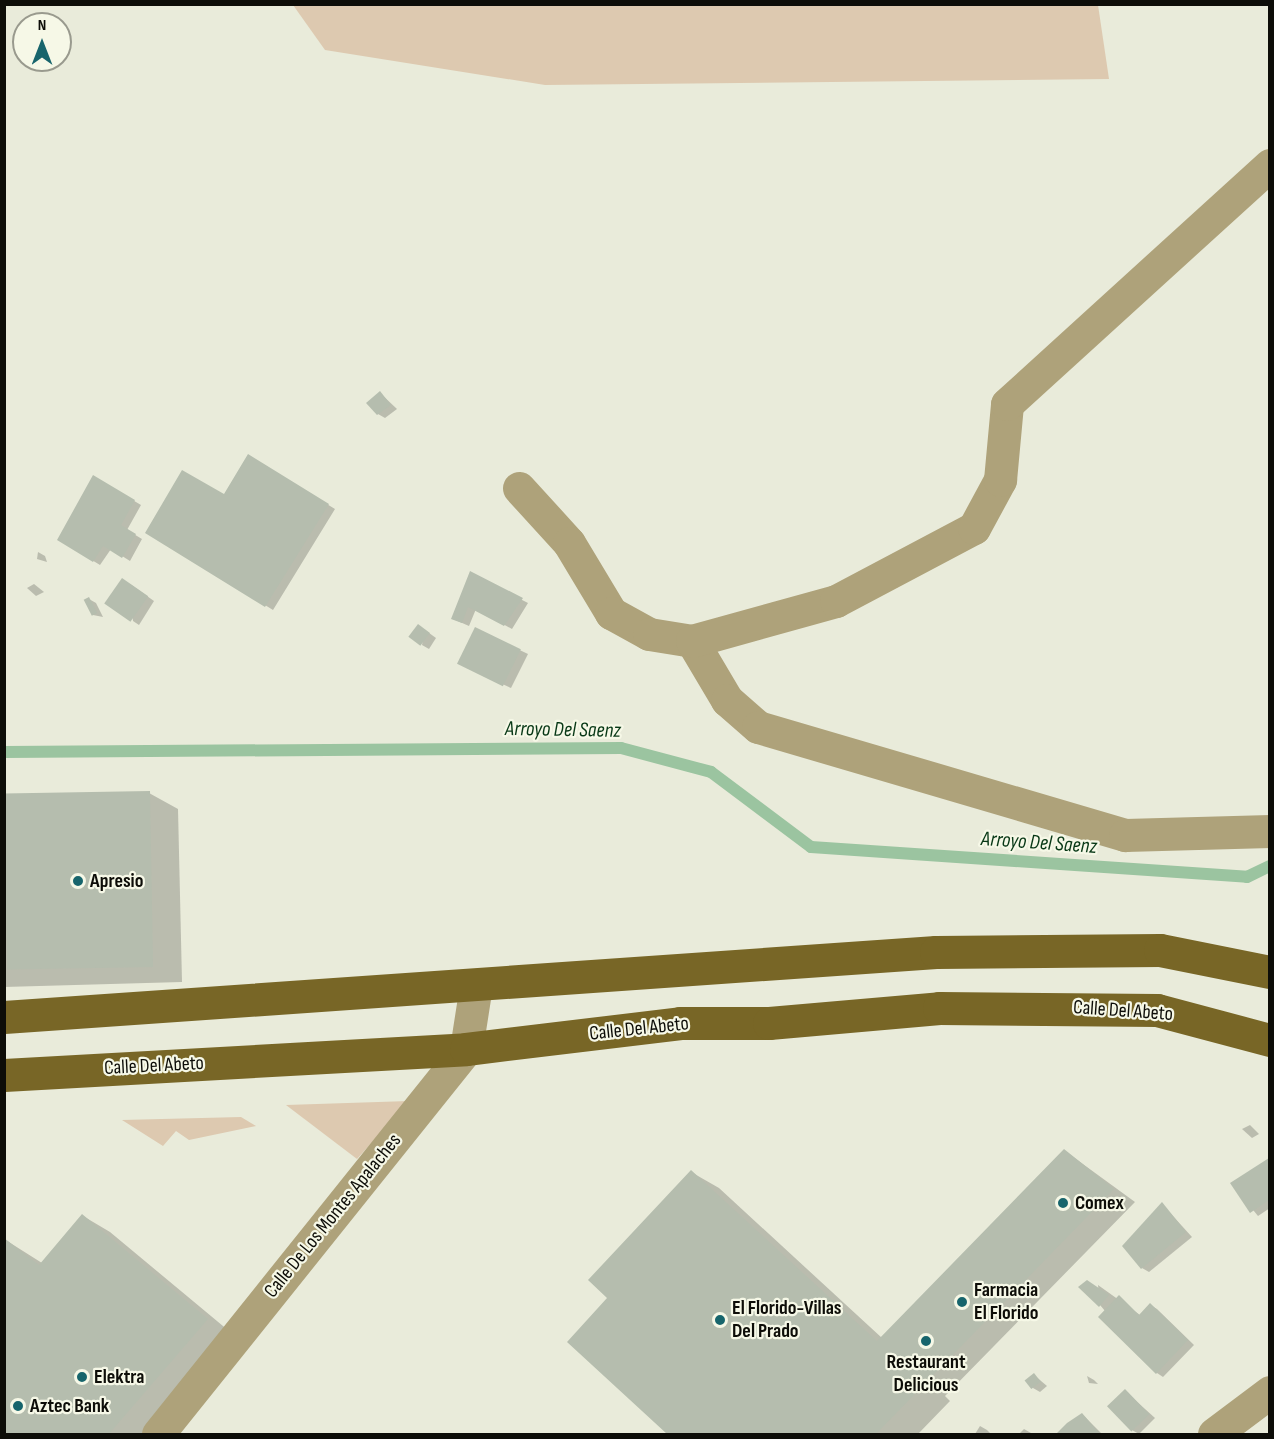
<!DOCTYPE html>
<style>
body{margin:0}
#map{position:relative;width:1274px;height:1439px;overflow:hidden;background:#e9ebda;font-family:"Sofia Sans Condensed",sans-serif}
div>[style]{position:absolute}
.green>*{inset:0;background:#ddc9b0}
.shadow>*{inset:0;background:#0003}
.stream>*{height:12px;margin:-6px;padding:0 6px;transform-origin:6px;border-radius:6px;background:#9bc4a0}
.building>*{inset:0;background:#b5bdae;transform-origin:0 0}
.street>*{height:33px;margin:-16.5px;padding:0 16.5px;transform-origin:16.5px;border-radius:16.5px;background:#aea27a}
.primary>*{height:33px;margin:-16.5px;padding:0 16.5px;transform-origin:16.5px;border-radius:16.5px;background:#786626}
.dots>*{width:16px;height:16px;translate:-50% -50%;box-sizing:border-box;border:3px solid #f6f8e7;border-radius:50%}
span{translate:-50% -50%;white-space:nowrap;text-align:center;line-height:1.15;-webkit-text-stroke:4.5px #f6f8e7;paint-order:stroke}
.poi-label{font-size:20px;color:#0d0d08;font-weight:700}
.left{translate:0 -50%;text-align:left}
.street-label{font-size:20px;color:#0d0d08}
.water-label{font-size:21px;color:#083816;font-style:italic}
.frame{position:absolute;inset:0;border:6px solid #0d0d08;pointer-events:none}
.north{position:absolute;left:12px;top:12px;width:60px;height:60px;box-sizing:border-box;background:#f6f8e7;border:2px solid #999a8e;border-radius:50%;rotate:0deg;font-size:16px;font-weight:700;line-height:24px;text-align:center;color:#0d0d08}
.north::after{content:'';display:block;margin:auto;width:21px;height:27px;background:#17656c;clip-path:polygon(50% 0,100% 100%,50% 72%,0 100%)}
</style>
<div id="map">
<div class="green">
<div style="clip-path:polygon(293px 5px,1098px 5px,1109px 79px,545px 85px,325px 50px)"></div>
<div style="clip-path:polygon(409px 1101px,357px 1159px,286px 1105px)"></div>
<div style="clip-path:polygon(241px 1117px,256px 1126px,189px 1140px,176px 1131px,163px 1146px,122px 1120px)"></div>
</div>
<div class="shadow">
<div style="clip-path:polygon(380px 393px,397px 409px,385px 418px,378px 414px)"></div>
<div style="clip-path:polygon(248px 456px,335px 509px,273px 610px,147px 532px,224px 496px)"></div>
<div style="clip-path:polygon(94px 477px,141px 505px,127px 530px,142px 539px,130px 561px,111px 549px,100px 565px,59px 540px)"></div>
<div style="clip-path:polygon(38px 552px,45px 556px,47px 562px,37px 559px)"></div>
<div style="clip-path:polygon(471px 574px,528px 603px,512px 629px,476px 609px,469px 626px,453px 619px)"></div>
<div style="clip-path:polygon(34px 584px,44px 592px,36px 596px,27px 588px)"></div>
<div style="clip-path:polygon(130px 584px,154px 601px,139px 625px,133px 621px)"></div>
<div style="clip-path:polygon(89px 599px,96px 603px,103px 617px,93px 615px)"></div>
<div style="clip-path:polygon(476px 629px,528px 654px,511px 688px,467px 668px)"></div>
<div style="clip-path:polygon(425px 630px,436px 638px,429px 649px,422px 645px)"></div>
<div style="clip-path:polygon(149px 793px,178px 809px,182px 982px,4px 987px,4px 797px)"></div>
<div style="clip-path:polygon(1250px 1125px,1259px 1134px,1252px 1138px,1242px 1129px)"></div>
<div style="clip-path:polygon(1065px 1151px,1135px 1202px,945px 1396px,950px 1401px,918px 1434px,669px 1434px,569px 1342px,609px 1298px,691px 1172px,719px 1188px,882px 1338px)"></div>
<div style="clip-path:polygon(1270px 1161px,1270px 1208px,1258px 1216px,1232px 1184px)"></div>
<div style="clip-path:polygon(1162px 1204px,1192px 1237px,1149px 1272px,1142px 1268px)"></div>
<div style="clip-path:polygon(83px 1216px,110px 1232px,235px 1336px,151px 1434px,4px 1434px,4px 1239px,42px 1263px)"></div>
<div style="clip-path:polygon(1098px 1285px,1140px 1315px,1150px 1305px,1157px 1309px,1194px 1345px,1163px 1377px,1157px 1373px,1100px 1305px)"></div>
<div style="clip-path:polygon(1034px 1375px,1047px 1386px,1040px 1392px,1033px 1388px)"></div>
<div style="clip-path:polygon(1087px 1376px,1094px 1380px,1098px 1384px,1089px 1383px)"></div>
<div style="clip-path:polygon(1125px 1391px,1155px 1418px,1139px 1434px,1132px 1430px)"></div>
<div style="clip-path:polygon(1083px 1415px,1102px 1434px,1058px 1434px)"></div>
<div style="clip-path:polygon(980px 1426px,987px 1430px,991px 1434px,975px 1434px)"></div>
<div style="clip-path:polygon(1024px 1429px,1031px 1433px,1032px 1434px,1019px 1434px)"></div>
</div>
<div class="stream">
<div style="left:4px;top:752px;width:617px;rotate:-0.37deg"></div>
<div style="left:621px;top:748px;width:93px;rotate:14.9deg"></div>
<div style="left:711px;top:772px;width:125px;rotate:36.9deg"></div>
<div style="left:811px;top:847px;width:437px;rotate:3.9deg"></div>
<div style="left:1247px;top:877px;width:25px;rotate:-26deg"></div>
</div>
<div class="building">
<div style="clip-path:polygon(380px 391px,391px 405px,377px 415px,366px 403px)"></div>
<div style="clip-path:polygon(248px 454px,329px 504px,265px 607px,145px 533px,182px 470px,224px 494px)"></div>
<div style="clip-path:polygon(93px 475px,135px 500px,121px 525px,136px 534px,122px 558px,103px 546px,93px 562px,57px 540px)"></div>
<div style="clip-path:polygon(470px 571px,523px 598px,504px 626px,468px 607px,462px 623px,451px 619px)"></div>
<div style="left:122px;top:578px;width:32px;height:31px;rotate:35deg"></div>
<div style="left:89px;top:597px;width:18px;height:6px;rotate:63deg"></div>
<div style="left:418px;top:624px;width:15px;height:16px;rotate:37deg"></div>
<div style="left:475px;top:627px;width:51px;height:41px;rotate:26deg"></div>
<div style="left:150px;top:791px;width:176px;height:146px;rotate:89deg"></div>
<div style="clip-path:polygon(1064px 1149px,1114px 1189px,876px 1434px,667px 1434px,567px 1342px,607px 1298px,588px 1280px,691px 1170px,877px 1341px)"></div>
<div style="clip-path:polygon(1269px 1158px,1269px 1200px,1250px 1213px,1230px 1183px)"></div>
<div style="clip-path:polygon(1162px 1202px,1186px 1232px,1141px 1269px,1122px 1246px)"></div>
<div style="clip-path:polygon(82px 1214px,208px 1319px,109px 1434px,4px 1434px,4px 1238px,39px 1265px)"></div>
<div style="clip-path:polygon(1087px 1280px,1109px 1295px,1099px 1307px,1078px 1287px)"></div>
<div style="clip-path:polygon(1119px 1295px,1139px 1315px,1150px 1303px,1188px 1340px,1156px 1374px,1098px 1317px)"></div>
<div style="left:1034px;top:1373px;width:11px;height:12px;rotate:52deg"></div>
<div style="left:1125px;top:1389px;width:35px;height:25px;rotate:46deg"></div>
<div style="clip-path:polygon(1082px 1413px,1100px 1434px,1056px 1434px,1067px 1423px)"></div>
</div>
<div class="street">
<div style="left:519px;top:488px;width:74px;rotate:47.7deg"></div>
<div style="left:569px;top:543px;width:82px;rotate:59deg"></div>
<div style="left:611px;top:613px;width:43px;rotate:28.9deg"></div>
<div style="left:649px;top:634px;width:44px;rotate:9.2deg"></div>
<div style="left:692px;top:641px;width:69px;rotate:59.3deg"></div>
<div style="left:727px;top:700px;width:41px;rotate:41.1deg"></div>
<div style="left:758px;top:727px;width:383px;rotate:16.4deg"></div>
<div style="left:1125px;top:835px;width:145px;rotate:-1.6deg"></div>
<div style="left:692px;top:641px;width:149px;rotate:-15.5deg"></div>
<div style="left:836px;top:601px;width:156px;rotate:-27.9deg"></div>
<div style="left:974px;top:528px;width:55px;rotate:-61.6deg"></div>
<div style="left:1000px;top:480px;width:76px;rotate:-84.7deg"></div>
<div style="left:1007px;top:404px;width:355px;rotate:-42.3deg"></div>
<div style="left:158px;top:1434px;width:493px;rotate:-51.3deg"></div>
<div style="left:466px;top:1049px;width:65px;rotate:-81.1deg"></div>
<div style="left:1214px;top:1434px;width:70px;rotate:-36.9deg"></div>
</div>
<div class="primary">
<div style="left:4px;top:1017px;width:934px;rotate:-3.99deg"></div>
<div style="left:936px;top:952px;width:224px;rotate:-0.5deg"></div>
<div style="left:1160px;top:950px;width:112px;rotate:11.3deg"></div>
<div style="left:4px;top:1075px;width:463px;rotate:-3.2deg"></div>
<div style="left:466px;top:1049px;width:216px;rotate:-6.9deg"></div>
<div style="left:680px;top:1023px;width:89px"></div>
<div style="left:769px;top:1023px;width:171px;rotate:-5deg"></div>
<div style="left:939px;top:1008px;width:218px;rotate:0.5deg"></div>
<div style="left:1157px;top:1010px;width:117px;rotate:14.9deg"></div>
</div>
<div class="dots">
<div style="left:78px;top:881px;background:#17656c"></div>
<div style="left:1063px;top:1203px;background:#17656c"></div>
<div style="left:962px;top:1302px;background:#17656c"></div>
<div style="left:720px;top:1320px;background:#17656c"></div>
<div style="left:926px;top:1341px;background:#17656c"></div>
<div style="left:82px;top:1377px;background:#17656c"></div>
<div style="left:18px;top:1406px;background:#17656c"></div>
</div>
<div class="poi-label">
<span class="left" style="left:90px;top:881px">Apresio</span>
<span class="left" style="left:1075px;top:1203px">Comex</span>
<span class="left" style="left:974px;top:1302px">Farmacia<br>El Florido</span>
<span class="left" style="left:732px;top:1320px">El Florido-Villas<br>Del Prado</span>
<span style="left:926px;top:1374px">Restaurant<br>Delicious</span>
<span class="left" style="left:94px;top:1377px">Elektra</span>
<span class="left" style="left:30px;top:1406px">Aztec Bank</span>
</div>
<div class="street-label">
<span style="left:1123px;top:1011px;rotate:4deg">Calle Del Abeto</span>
<span style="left:639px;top:1029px;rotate:-6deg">Calle Del Abeto</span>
<span style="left:154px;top:1066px;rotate:-3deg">Calle Del Abeto</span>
<span style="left:333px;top:1216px;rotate:-51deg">Calle De Los Montes Apalaches</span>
</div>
<div class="water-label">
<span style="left:563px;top:730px;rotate:1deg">Arroyo Del Saenz</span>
<span style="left:1039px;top:843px;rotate:4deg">Arroyo Del Saenz</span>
</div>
<div class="frame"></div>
<div class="north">N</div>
</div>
